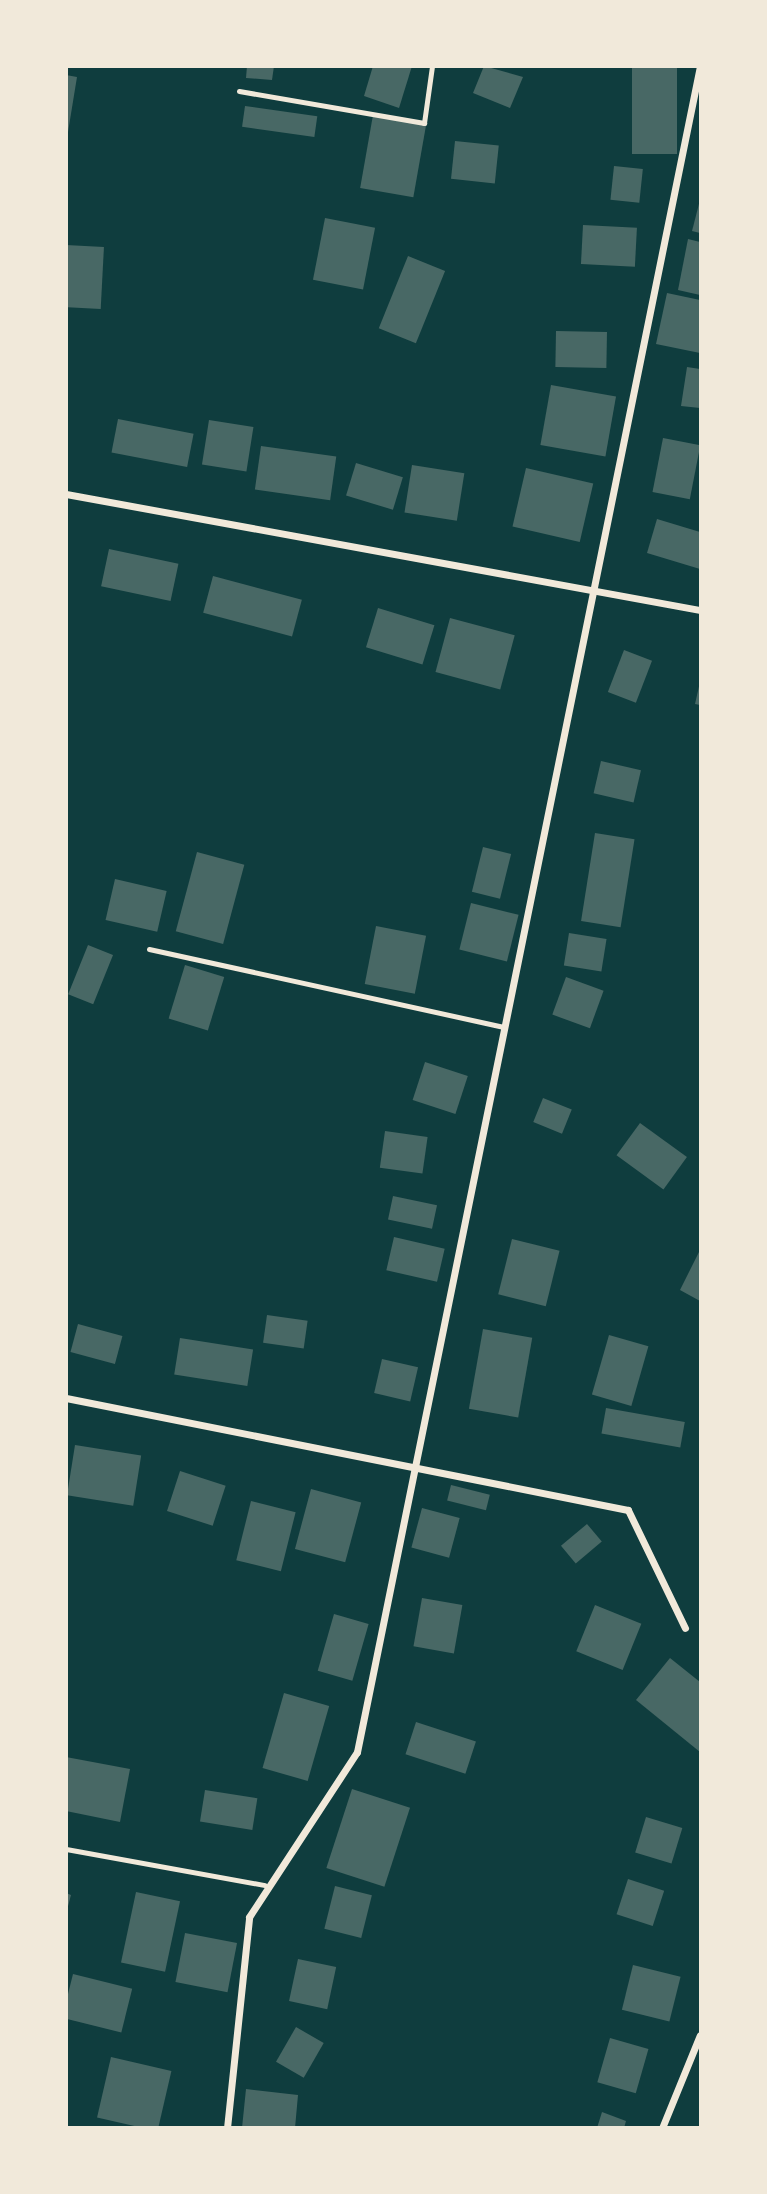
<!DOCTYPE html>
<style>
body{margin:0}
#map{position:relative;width:767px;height:2194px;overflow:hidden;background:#0f3d3e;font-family:"Roboto Condensed",sans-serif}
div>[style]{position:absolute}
.building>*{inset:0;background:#486865;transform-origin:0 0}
.service>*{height:5px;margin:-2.5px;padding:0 2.5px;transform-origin:2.5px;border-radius:2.5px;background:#f1e9da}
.minor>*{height:7px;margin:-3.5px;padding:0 3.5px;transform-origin:3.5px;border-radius:3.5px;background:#f1e9da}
span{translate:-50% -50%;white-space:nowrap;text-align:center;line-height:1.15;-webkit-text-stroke:7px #f1e9da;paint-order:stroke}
.frame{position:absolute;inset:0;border:68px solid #f1e9da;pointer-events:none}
</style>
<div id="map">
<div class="building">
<div style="clip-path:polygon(247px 66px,274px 66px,272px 80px,246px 78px)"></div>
<div style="clip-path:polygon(373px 66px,412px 66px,399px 108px,364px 96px)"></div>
<div style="clip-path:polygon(484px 66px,523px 77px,510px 108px,473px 93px)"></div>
<div style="left:632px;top:66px;width:45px;height:88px"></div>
<div style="clip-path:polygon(66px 75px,77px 77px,68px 132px,66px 132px)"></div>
<div style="left:245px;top:106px;width:73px;height:21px;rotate:8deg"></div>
<div style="left:373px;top:115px;width:54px;height:74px;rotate:10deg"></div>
<div style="left:455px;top:141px;width:44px;height:38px;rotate:6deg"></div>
<div style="left:614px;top:166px;width:29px;height:34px;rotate:6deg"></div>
<div style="clip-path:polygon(700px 200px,700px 233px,692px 231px)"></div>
<div style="left:325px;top:218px;width:51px;height:63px;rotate:11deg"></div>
<div style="left:583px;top:225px;width:54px;height:39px;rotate:3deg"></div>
<div style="clip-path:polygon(688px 239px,700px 242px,700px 295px,678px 290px)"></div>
<div style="left:66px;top:245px;width:38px;height:62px;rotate:3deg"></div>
<div style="left:408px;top:256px;width:40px;height:78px;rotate:22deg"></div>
<div style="clip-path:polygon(667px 293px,700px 300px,700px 353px,656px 344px)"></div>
<div style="left:556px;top:331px;width:51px;height:36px;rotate:1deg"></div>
<div style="clip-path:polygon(687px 367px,700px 369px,700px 408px,681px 406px)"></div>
<div style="left:551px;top:385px;width:66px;height:61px;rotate:10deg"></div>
<div style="left:118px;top:419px;width:77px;height:34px;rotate:11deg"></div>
<div style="left:209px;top:420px;width:45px;height:45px;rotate:9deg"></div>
<div style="left:663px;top:438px;width:38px;height:55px;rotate:11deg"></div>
<div style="left:261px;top:446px;width:76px;height:44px;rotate:8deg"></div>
<div style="left:356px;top:463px;width:49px;height:34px;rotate:17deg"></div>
<div style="left:412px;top:465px;width:53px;height:48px;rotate:9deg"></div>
<div style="left:526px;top:468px;width:69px;height:60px;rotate:13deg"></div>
<div style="clip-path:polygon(657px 519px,700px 532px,700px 569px,647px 553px)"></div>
<div style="left:109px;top:549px;width:71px;height:38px;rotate:12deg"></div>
<div style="left:213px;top:576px;width:92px;height:38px;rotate:15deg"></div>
<div style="left:378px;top:608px;width:59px;height:41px;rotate:17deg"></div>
<div style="left:450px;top:618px;width:67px;height:56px;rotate:15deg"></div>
<div style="left:624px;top:650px;width:30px;height:45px;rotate:21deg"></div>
<div style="clip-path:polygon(700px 682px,700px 705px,695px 704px)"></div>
<div style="left:601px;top:761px;width:41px;height:33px;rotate:13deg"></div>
<div style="left:595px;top:833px;width:40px;height:89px;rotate:9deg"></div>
<div style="left:483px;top:847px;width:29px;height:46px;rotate:14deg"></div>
<div style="left:197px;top:852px;width:49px;height:82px;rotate:15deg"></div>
<div style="left:115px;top:879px;width:53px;height:42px;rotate:13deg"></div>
<div style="left:471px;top:903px;width:49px;height:48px;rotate:14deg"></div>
<div style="left:376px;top:926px;width:51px;height:59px;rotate:11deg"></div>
<div style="left:569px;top:933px;width:38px;height:33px;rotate:9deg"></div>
<div style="left:88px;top:945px;width:27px;height:53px;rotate:22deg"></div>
<div style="left:185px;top:965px;width:41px;height:56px;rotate:17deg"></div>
<div style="left:566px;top:977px;width:40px;height:40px;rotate:20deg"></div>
<div style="left:425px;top:1062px;width:45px;height:40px;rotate:18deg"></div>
<div style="left:543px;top:1098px;width:31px;height:26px;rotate:22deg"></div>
<div style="left:640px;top:1123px;width:58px;height:40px;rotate:36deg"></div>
<div style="left:385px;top:1131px;width:43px;height:37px;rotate:8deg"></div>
<div style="left:393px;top:1196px;width:45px;height:24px;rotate:12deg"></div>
<div style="left:394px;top:1237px;width:52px;height:34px;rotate:13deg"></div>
<div style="left:512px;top:1239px;width:49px;height:57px;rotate:14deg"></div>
<div style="clip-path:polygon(700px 1250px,700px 1301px,680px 1290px)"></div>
<div style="left:267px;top:1315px;width:41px;height:28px;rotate:8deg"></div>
<div style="left:78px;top:1324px;width:46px;height:29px;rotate:15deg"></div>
<div style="left:483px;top:1329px;width:50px;height:81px;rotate:10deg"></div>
<div style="left:609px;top:1335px;width:41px;height:62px;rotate:16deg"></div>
<div style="left:180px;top:1338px;width:74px;height:37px;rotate:9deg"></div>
<div style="left:382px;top:1359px;width:37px;height:35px;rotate:13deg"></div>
<div style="left:606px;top:1408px;width:80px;height:26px;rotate:10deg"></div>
<div style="left:75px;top:1445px;width:67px;height:51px;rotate:9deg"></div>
<div style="left:180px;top:1471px;width:48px;height:42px;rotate:18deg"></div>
<div style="left:451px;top:1485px;width:40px;height:16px;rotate:14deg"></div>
<div style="left:311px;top:1489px;width:52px;height:62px;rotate:15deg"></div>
<div style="left:251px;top:1501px;width:46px;height:61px;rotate:14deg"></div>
<div style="left:422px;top:1508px;width:39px;height:41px;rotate:15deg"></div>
<div style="left:587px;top:1524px;width:23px;height:34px;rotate:50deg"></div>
<div style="left:422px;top:1598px;width:41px;height:49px;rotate:10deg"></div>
<div style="left:595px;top:1605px;width:50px;height:50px;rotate:22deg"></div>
<div style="left:334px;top:1614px;width:36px;height:59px;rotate:16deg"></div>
<div style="clip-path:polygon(670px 1658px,700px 1682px,700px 1752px,636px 1700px)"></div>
<div style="left:284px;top:1693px;width:47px;height:78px;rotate:16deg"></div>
<div style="left:416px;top:1722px;width:63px;height:34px;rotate:18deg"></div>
<div style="clip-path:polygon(66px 1757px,130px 1769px,120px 1822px,66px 1811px)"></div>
<div style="left:352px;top:1789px;width:61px;height:83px;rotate:18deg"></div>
<div style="left:205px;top:1790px;width:53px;height:32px;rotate:9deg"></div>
<div style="left:646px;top:1817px;width:38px;height:37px;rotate:17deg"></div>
<div style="left:628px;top:1879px;width:38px;height:37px;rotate:18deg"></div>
<div style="left:335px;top:1886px;width:38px;height:44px;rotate:14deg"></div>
<div style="left:136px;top:1892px;width:45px;height:72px;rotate:12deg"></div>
<div style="clip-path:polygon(66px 1893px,71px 1895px,67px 1910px,66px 1910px)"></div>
<div style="left:185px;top:1933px;width:53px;height:50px;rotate:11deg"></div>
<div style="left:298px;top:1959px;width:39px;height:43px;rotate:12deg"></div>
<div style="left:633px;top:1965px;width:49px;height:46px;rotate:14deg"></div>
<div style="left:73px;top:1974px;width:61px;height:45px;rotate:14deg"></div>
<div style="left:296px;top:2027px;width:32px;height:40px;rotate:30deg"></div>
<div style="left:610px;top:2038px;width:40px;height:46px;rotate:16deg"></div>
<div style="left:111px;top:2057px;width:62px;height:62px;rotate:13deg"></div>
<div style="clip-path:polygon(246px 2089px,298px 2095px,295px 2128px,242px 2128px)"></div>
<div style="clip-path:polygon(602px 2112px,626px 2121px,624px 2128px,597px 2128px)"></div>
</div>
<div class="service">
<div style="left:239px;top:91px;width:188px;rotate:9.8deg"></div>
<div style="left:424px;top:123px;width:58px;rotate:-82deg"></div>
<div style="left:149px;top:949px;width:362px;rotate:12.4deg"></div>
<div style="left:66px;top:1849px;width:202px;rotate:10.3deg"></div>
</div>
<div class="minor">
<div style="left:66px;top:494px;width:645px;rotate:10.37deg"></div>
<div style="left:66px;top:1398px;width:573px;rotate:11.27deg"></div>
<div style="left:628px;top:1510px;width:131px;rotate:64.2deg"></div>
<div style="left:227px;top:2128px;width:212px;rotate:-84deg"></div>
<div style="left:249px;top:1917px;width:197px;rotate:-56.8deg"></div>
<div style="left:357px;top:1752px;width:1721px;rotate:-78.5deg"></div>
<div style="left:662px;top:2128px;width:100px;rotate:-67.8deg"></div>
</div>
<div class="frame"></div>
</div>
